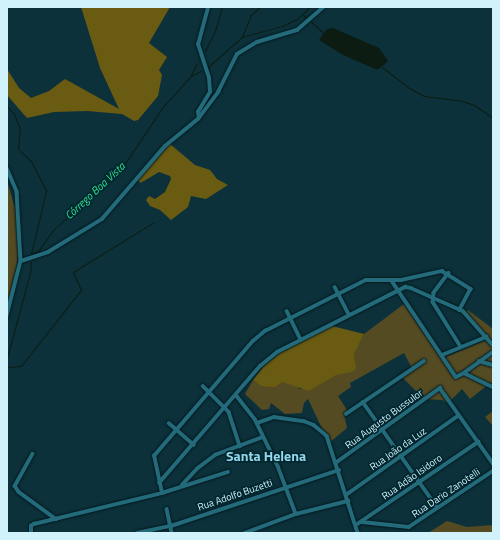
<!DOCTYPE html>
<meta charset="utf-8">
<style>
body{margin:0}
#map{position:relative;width:500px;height:540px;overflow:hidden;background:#0c313a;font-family:"Titillium Web",sans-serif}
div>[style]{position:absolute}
.green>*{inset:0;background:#544b23}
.forest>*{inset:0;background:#6a5b12}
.water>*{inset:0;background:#0c1c12}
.stream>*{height:1px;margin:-0.5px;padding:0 0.5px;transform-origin:0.5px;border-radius:0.5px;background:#0c1c12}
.roads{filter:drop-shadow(0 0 1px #03181d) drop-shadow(0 0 1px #03181d)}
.minor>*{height:3.5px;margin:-1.75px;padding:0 1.75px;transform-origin:1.75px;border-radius:1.75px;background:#236a7b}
span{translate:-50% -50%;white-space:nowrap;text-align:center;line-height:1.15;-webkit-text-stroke:3.5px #012730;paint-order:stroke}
.street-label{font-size:10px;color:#d1f2fb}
.water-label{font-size:11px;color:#34e08f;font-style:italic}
.district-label{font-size:14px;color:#94d8eb;font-weight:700}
.frame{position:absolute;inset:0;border:8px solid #d1f2fb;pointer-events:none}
</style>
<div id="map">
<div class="green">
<div style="clip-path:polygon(7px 181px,15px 208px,20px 243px,13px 289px,7px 307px)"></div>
<div style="clip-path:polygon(404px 304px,441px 359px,489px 339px,466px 312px,468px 310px,493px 329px,493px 387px,490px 383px,470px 399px,462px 389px,448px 403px,442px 400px,424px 399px,402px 377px,413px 370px,404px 353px,350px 383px,351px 387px,338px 396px,347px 410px,344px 414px,347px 428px,329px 443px,308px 399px,304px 403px,302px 413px,285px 414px,271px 403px,269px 409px,262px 410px,245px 394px,253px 380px,261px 386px,282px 382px,293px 384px,300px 389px,315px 387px,336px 374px,352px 372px,355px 363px,354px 355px,364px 334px)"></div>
<div style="clip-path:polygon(493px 411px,493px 426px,485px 417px)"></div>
<div style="clip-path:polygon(447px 521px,467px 527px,493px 525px,493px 533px,428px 533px)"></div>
</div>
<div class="forest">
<div style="clip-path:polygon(81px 7px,170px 7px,149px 43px,167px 57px,159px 70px,162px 75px,158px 96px,138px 120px,134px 121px,122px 114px,87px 111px,54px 112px,27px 118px,7px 95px,7px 69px,19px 88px,31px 98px,49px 91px,65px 79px,119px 109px,100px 68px)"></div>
<div style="clip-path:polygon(170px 144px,195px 165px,210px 170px,217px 179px,228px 185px,206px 199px,191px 196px,188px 207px,171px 220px,160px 210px,150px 206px,146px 200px,149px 196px,155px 199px,165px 192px,171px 179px,170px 176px,159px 172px,144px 181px,140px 183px,138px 179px,150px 161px)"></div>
<div style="clip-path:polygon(332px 326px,364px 334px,354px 355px,356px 368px,352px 372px,336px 375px,309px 391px,282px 382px,275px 387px,261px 386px,253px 380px,264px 366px,280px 353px)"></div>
</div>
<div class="water">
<div style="clip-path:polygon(333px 28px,379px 48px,388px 61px,379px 69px,375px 69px,343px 55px,319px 40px,327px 29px)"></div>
</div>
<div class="stream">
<div style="left:303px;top:15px;width:4px;rotate:34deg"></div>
<div style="left:310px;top:21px;width:18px;rotate:41deg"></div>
<div style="left:242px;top:37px;width:24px;rotate:-68deg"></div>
<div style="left:251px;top:15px;width:12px;rotate:-42deg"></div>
<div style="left:205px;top:51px;width:22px;rotate:-63deg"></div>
<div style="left:215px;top:31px;width:25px;rotate:-74deg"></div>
<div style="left:208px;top:67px;width:45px;rotate:-41.4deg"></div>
<div style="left:242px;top:37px;width:41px;rotate:-15.4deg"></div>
<div style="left:282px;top:26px;width:17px;rotate:-25deg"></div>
<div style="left:297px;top:19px;width:18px;rotate:-43deg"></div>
<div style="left:382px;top:67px;width:34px;rotate:38deg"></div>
<div style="left:409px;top:88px;width:17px;rotate:28deg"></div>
<div style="left:424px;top:96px;width:35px;rotate:7deg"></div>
<div style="left:459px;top:100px;width:16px;rotate:18deg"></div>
<div style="left:474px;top:105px;width:23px;rotate:34deg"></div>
<div style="left:191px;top:75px;width:13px;rotate:-63deg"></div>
<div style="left:7px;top:106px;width:11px;rotate:49deg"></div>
<div style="left:14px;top:114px;width:16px;rotate:68deg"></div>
<div style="left:20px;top:129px;width:20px;rotate:96deg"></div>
<div style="left:18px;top:149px;width:18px;rotate:43deg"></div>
<div style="left:31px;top:161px;width:34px;rotate:63deg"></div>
<div style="left:46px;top:191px;width:65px;rotate:103.4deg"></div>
<div style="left:31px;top:254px;width:8px;rotate:-23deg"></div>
<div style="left:38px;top:251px;width:26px;rotate:-54deg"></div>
<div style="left:53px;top:230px;width:93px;rotate:-41.9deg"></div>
<div style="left:122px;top:168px;width:72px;rotate:-56.3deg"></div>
<div style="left:162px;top:108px;width:43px;rotate:-47.8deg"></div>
<div style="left:191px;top:76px;width:11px;rotate:-27deg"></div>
<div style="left:7px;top:358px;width:88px;rotate:-74.9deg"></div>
<div style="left:30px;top:273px;width:11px;rotate:-85deg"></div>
<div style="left:7px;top:367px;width:14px;rotate:-4deg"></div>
<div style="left:21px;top:366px;width:97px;rotate:-51.7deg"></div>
<div style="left:81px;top:290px;width:20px;rotate:-114deg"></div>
<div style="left:73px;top:272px;width:95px;rotate:-31.7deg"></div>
</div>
<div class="roads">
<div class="minor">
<div style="left:199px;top:118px;width:6px;rotate:-99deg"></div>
<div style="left:198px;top:112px;width:23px;rotate:-59deg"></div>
<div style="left:210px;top:92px;width:14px;rotate:-94deg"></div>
<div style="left:209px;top:78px;width:35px;rotate:-108deg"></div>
<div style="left:198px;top:45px;width:39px;rotate:-75deg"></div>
<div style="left:7px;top:168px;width:26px;rotate:67deg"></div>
<div style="left:17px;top:192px;width:69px;rotate:86.7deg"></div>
<div style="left:21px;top:261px;width:57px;rotate:104.3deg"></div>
<div style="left:21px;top:261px;width:28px;rotate:-18deg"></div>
<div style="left:48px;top:252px;width:63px;rotate:-31.4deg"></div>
<div style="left:102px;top:219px;width:96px;rotate:-49.2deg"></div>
<div style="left:165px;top:146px;width:43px;rotate:-39.3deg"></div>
<div style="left:198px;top:119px;width:34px;rotate:-53deg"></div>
<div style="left:218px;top:92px;width:42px;rotate:-63.4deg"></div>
<div style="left:237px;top:54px;width:23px;rotate:-31deg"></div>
<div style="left:257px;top:42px;width:42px;rotate:-16.7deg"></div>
<div style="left:297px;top:30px;width:35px;rotate:-41deg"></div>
<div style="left:449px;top:273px;width:25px;rotate:127deg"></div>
<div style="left:434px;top:293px;width:9px;rotate:96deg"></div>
<div style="left:433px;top:302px;width:53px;rotate:58.1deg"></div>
<div style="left:392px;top:281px;width:115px;rotate:56.3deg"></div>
<div style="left:456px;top:377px;width:9px;rotate:-27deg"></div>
<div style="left:464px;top:373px;width:32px;rotate:26deg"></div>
<div style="left:335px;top:287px;width:31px;rotate:63deg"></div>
<div style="left:287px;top:311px;width:32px;rotate:64deg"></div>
<div style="left:442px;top:355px;width:48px;rotate:-22.2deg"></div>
<div style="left:479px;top:361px;width:15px;rotate:16deg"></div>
<div style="left:464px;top:373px;width:36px;rotate:-36deg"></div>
<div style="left:203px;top:386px;width:37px;rotate:45deg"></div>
<div style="left:229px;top:412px;width:36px;rotate:72deg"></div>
<div style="left:237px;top:396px;width:29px;rotate:52deg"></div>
<div style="left:255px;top:419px;width:52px;rotate:63.9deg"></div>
<div style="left:278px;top:466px;width:51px;rotate:69.4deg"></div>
<div style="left:363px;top:402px;width:128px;rotate:54.8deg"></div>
<div style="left:346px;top:414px;width:94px;rotate:-34.2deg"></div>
<div style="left:169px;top:423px;width:33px;rotate:41deg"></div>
<div style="left:257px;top:423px;width:18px;rotate:-19deg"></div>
<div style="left:274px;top:417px;width:30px;rotate:8deg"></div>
<div style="left:304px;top:421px;width:11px;rotate:22deg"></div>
<div style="left:314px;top:425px;width:17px;rotate:40deg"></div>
<div style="left:327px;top:436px;width:102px;rotate:72.3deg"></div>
<div style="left:33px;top:454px;width:37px;rotate:119deg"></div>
<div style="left:15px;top:486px;width:7px;rotate:56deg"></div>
<div style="left:19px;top:492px;width:46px;rotate:36.1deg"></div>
<div style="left:337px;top:462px;width:127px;rotate:-35.7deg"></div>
<div style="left:440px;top:388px;width:92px;rotate:54.8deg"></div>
<div style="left:159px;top:483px;width:155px;rotate:-49.2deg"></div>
<div style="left:260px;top:366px;width:22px;rotate:-39deg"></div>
<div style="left:277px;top:352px;width:144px;rotate:-26.9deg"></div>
<div style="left:405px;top:287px;width:6px;rotate:9deg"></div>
<div style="left:411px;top:288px;width:57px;rotate:23.9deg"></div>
<div style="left:463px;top:311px;width:45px;rotate:48.6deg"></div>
<div style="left:182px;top:485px;width:23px;rotate:-47deg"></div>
<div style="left:198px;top:468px;width:21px;rotate:-37deg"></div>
<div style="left:215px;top:455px;width:51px;rotate:-20.6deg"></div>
<div style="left:162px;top:493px;width:38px;rotate:-102deg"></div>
<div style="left:154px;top:456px;width:152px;rotate:-49.3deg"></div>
<div style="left:253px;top:341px;width:16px;rotate:-40deg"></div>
<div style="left:265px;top:331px;width:113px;rotate:-26.8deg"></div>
<div style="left:366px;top:280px;width:35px"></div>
<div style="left:401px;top:280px;width:42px;rotate:-12.4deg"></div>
<div style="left:442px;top:271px;width:34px;rotate:32deg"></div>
<div style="left:471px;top:289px;width:24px;rotate:118deg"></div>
<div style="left:346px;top:495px;width:137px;rotate:-35.2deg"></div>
<div style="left:167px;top:509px;width:25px;rotate:78deg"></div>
<div style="left:362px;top:522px;width:47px;rotate:6.1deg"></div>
<div style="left:409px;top:527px;width:101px;rotate:-33.7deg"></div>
<div style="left:356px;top:525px;width:148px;rotate:-34.2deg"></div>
<div style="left:31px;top:533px;width:7px;rotate:-90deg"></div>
<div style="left:31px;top:526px;width:4px;rotate:-34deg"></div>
<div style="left:34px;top:524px;width:132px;rotate:-13.6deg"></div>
<div style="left:162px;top:493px;width:69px;rotate:-17.7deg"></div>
<div style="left:137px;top:533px;width:35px;rotate:-12deg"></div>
<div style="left:171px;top:526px;width:177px;rotate:-18.4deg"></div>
<div style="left:245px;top:533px;width:54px;rotate:-20.4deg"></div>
<div style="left:296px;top:514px;width:54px;rotate:-14deg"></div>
</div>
</div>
<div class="street-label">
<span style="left:384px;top:419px;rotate:-36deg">Rua Augusto Bussulor</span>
<span style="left:398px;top:449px;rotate:-35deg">Rua João da Luz</span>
<span style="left:412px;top:477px;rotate:-35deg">Rua Adão Isidoro</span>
<span style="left:446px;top:493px;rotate:-34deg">Rua Dario Zanotelli</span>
<span style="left:235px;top:495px;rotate:-19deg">Rua Adolfo Buzetti</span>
</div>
<div class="water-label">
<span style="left:95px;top:191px;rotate:-43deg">Córrego Boa Vista</span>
</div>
<div class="district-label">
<span style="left:266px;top:456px">Santa Helena</span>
</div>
<div class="frame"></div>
</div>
